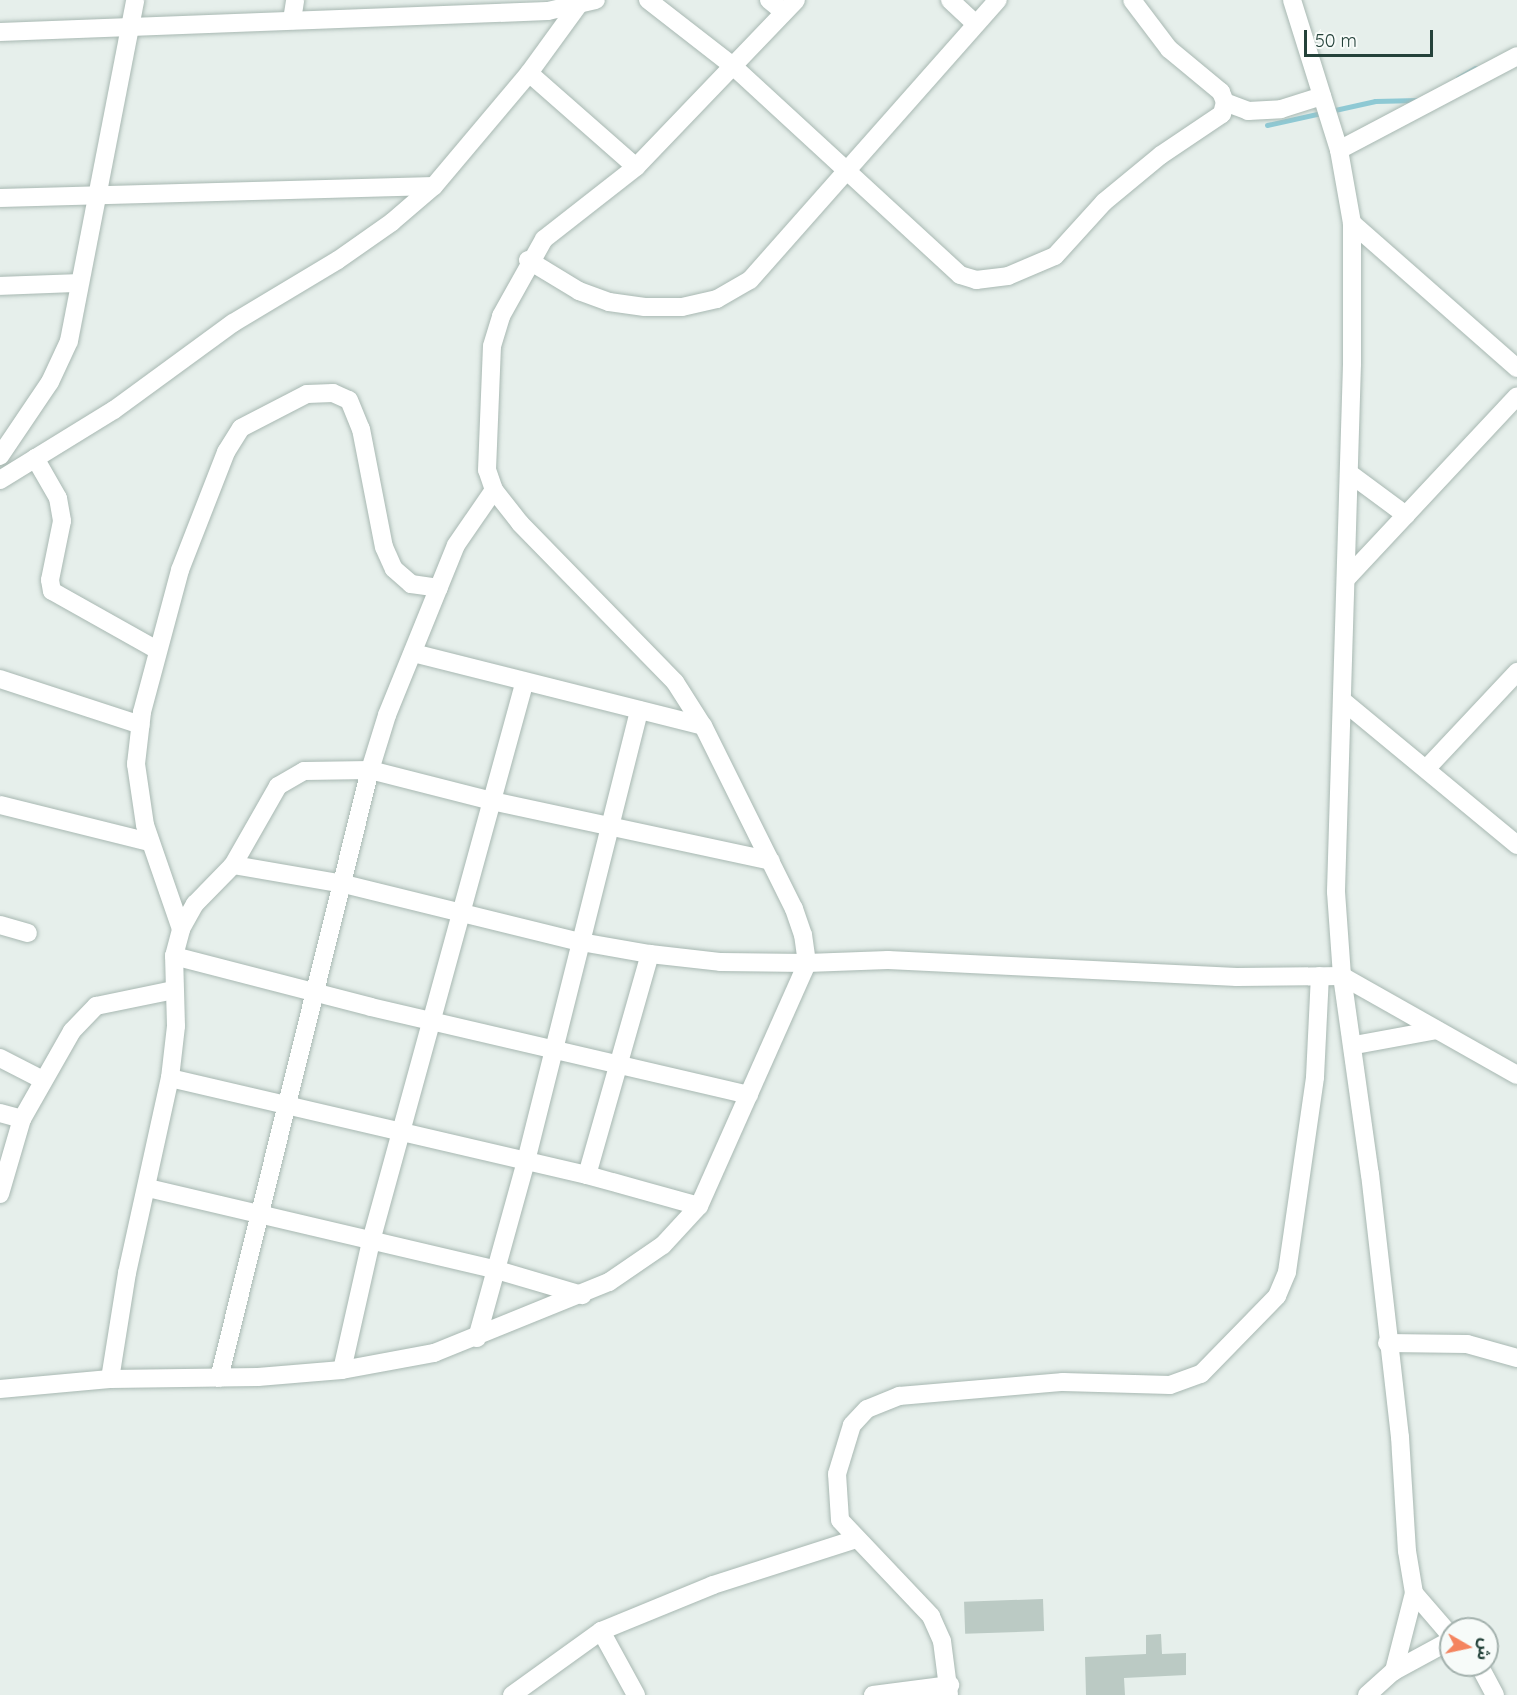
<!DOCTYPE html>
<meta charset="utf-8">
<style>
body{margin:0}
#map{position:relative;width:1517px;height:1695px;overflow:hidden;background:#e6efeb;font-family:Quicksand,"Noto Sans Arabic",sans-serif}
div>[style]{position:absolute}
.stream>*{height:5px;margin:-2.5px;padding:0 2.5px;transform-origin:2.5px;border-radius:2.5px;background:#8ec9d4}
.building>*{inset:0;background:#bbcac4;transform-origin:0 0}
.roads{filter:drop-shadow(0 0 2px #a8b8b2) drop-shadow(0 0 2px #a8b8b2)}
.minor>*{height:18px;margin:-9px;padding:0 9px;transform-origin:9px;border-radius:9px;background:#fff}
.tertiary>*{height:18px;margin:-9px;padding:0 9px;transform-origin:9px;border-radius:9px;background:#fff}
span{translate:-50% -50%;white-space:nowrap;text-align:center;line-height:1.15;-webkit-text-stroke:4.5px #f7fbf9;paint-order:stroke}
.north{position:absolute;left:1439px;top:1617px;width:60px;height:60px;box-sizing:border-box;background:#f7fbf9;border:2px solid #a3b1ad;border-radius:50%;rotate:99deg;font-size:16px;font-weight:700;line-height:24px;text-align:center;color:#24423a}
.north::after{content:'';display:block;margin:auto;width:21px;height:27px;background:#f4845f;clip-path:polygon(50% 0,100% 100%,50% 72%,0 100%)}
.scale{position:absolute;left:1304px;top:30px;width:129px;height:27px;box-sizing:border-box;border:3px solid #24423a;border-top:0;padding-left:8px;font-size:18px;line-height:21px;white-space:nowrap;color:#24423a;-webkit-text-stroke:4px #f7fbf9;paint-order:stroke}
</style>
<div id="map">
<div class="stream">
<div style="left:1458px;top:78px;width:20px;rotate:-30deg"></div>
<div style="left:1267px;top:125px;width:111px;rotate:-12.5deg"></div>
<div style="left:1375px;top:101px;width:44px;rotate:-1.3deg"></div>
</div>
<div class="building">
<div style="left:1043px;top:1599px;width:32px;height:79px;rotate:88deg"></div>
<div style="clip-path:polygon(1161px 1634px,1162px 1654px,1186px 1653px,1186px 1675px,1124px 1678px,1125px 1695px,1086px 1695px,1085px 1657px,1146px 1654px,1146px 1635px)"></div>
</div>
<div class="roads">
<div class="minor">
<div style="left:648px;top:0;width:109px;rotate:37.9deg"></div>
<div style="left:734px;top:67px;width:307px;rotate:42.6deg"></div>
<div style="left:960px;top:275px;width:17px;rotate:17deg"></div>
<div style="left:976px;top:280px;width:32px;rotate:-7deg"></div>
<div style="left:1008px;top:276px;width:51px;rotate:-23.1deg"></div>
<div style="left:1055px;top:256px;width:73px;rotate:-47.8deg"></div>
<div style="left:1104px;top:202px;width:74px;rotate:-39.5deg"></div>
<div style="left:1161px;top:155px;width:73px;rotate:-33.9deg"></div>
<div style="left:1222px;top:114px;width:12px;rotate:-76deg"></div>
<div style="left:1225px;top:102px;width:11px;rotate:-112deg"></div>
<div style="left:1221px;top:92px;width:67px;rotate:-140.4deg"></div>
<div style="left:1169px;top:49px;width:61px;rotate:-127.1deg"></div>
<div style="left:769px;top:0;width:19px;rotate:39deg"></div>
<div style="left:950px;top:0;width:34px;rotate:43deg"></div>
<div style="left:1292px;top:0;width:157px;rotate:72.6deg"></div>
<div style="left:1339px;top:150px;width:74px;rotate:79.9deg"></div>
<div style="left:1352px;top:223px;width:141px;rotate:90deg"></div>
<div style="left:1352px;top:364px;width:528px;rotate:91.74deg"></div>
<div style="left:1336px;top:892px;width:84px;rotate:85.9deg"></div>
<div style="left:1342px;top:976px;width:200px;rotate:82deg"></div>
<div style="left:1370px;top:1174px;width:265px;rotate:83.5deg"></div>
<div style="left:1400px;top:1437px;width:114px;rotate:86.5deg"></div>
<div style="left:1407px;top:1551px;width:43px;rotate:80.5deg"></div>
<div style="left:1414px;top:1593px;width:81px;rotate:104.4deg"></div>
<div style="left:292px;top:20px;width:20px;rotate:-81deg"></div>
<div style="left:529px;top:73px;width:142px;rotate:41.3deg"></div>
<div style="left:636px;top:167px;width:231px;rotate:-46.2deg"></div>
<div style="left:1225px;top:102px;width:25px;rotate:21deg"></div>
<div style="left:1248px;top:111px;width:33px;rotate:-3deg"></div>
<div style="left:1281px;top:109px;width:43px;rotate:-17.6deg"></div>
<div style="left:1339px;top:150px;width:201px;rotate:-27.8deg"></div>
<div style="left:0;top:198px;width:434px;rotate:-1.6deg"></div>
<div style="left:1352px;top:223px;width:220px;rotate:41.3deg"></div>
<div style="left:528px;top:260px;width:60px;rotate:31.3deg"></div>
<div style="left:579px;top:291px;width:32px;rotate:20deg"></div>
<div style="left:609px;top:302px;width:36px;rotate:8deg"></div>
<div style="left:645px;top:307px;width:37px"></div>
<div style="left:682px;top:307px;width:36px;rotate:-13deg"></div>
<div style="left:717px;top:299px;width:38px;rotate:-30deg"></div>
<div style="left:750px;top:280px;width:374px;rotate:-48.5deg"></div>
<div style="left:0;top:286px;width:79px;rotate:-2.2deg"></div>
<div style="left:0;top:456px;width:89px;rotate:-56deg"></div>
<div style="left:50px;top:382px;width:45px;rotate:-65.1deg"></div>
<div style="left:69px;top:341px;width:347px;rotate:-79deg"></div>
<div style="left:35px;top:458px;width:46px;rotate:60.1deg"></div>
<div style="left:58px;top:498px;width:23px;rotate:80deg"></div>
<div style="left:62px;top:521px;width:60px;rotate:101.5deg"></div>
<div style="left:50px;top:580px;width:11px;rotate:80deg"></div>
<div style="left:52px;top:591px;width:120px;rotate:29.3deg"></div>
<div style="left:1349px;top:473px;width:71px;rotate:36.4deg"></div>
<div style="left:0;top:480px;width:134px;rotate:-31.6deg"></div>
<div style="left:114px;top:410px;width:147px;rotate:-36.2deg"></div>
<div style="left:233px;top:323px;width:122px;rotate:-31deg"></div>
<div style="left:338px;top:260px;width:66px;rotate:-35.1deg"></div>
<div style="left:392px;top:222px;width:55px;rotate:-40.6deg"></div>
<div style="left:434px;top:186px;width:148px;rotate:-49.9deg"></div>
<div style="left:529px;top:73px;width:82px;rotate:-54deg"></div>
<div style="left:1346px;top:579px;width:250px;rotate:-46.9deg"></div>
<div style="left:413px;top:653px;width:299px;rotate:14.1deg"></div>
<div style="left:0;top:679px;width:148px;rotate:18.1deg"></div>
<div style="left:1343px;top:701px;width:226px;rotate:39.6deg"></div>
<div style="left:1427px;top:768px;width:132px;rotate:-46.8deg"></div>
<div style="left:0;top:805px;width:154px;rotate:13.9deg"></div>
<div style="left:233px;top:865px;width:113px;rotate:9.7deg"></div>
<div style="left:344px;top:884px;width:244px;rotate:13.8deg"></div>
<div style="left:581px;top:942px;width:70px;rotate:9.9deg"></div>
<div style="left:650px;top:954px;width:70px;rotate:6.5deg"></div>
<div style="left:720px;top:962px;width:87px;rotate:0.7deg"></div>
<div style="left:807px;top:963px;width:28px;rotate:-98deg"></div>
<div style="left:803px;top:935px;width:28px;rotate:-109deg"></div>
<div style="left:794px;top:909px;width:204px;rotate:-116.4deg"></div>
<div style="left:703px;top:726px;width:52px;rotate:-122.5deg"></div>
<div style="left:675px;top:682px;width:222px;rotate:-134.3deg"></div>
<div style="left:520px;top:523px;width:42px;rotate:-128.2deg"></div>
<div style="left:494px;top:490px;width:21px;rotate:-109deg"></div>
<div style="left:487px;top:470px;width:124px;rotate:-87.7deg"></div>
<div style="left:492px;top:346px;width:31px;rotate:-73deg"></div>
<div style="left:501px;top:316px;width:88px;rotate:-60.8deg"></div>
<div style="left:544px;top:239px;width:117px;rotate:-38deg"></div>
<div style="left:0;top:925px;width:29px;rotate:16deg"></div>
<div style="left:181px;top:929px;width:110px;rotate:-109.1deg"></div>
<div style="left:145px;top:825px;width:62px;rotate:-98.4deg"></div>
<div style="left:136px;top:764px;width:52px;rotate:-83.4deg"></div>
<div style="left:142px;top:712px;width:147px;rotate:-75deg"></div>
<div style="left:180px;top:570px;width:127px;rotate:-68.7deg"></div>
<div style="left:226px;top:452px;width:28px;rotate:-58deg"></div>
<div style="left:241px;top:428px;width:74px;rotate:-27.3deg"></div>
<div style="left:307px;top:394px;width:26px;rotate:-2deg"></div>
<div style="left:333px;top:393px;width:17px;rotate:24deg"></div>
<div style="left:349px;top:400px;width:31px;rotate:68deg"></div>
<div style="left:361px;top:429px;width:120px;rotate:79deg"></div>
<div style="left:384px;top:547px;width:24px;rotate:66deg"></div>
<div style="left:394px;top:569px;width:23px;rotate:41deg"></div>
<div style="left:411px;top:584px;width:28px;rotate:8deg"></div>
<div style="left:174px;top:956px;width:203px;rotate:14.5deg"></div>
<div style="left:371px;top:1007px;width:388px;rotate:13.1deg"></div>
<div style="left:1355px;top:1045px;width:83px;rotate:-10.4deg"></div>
<div style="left:0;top:1058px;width:46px;rotate:27.1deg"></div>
<div style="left:170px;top:1078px;width:428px;rotate:13.1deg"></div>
<div style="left:587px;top:1175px;width:116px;rotate:15.5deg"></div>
<div style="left:0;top:1113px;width:23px;rotate:15deg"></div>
<div style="left:22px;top:1119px;width:101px;rotate:-60.4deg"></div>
<div style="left:72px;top:1031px;width:35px;rotate:-46deg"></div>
<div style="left:96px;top:1006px;width:80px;rotate:-11.6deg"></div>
<div style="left:587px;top:1175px;width:230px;rotate:-74.1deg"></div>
<div style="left:148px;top:1188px;width:359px;rotate:13.2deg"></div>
<div style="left:497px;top:1270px;width:89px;rotate:16.4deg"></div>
<div style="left:0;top:1194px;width:78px;rotate:-73.7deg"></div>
<div style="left:477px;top:1338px;width:184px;rotate:-74.5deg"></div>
<div style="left:526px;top:1161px;width:465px;rotate:-75.9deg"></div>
<div style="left:1387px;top:1343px;width:80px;rotate:0.7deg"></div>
<div style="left:1467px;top:1344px;width:52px;rotate:15.6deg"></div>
<div style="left:342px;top:1370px;width:132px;rotate:-77.3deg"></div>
<div style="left:371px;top:1241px;width:578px;rotate:-74.64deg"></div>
<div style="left:219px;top:1378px;width:626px;rotate:-76.05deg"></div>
<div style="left:370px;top:770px;width:58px;rotate:-72.8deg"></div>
<div style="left:387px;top:715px;width:183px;rotate:-67.9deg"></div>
<div style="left:456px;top:545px;width:67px;rotate:-55.4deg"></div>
<div style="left:110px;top:1379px;width:107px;rotate:-80.9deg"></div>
<div style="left:127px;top:1273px;width:200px;rotate:-77.6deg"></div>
<div style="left:170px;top:1078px;width:52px;rotate:-83.4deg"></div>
<div style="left:176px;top:1026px;width:70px;rotate:-91.6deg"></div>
<div style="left:174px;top:956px;width:28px;rotate:-75deg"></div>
<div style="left:181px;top:929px;width:29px;rotate:-61deg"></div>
<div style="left:195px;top:904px;width:54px;rotate:-45.7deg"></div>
<div style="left:233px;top:865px;width:91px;rotate:-60.3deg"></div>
<div style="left:278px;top:786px;width:30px;rotate:-30deg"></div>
<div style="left:304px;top:771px;width:66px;rotate:-0.9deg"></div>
<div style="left:370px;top:770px;width:126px;rotate:14.3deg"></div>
<div style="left:492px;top:801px;width:285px;rotate:12.1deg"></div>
<div style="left:0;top:1389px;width:110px;rotate:-5.2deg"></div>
<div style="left:110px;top:1379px;width:148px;rotate:-0.8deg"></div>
<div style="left:258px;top:1377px;width:84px;rotate:-4.8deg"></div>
<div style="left:342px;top:1370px;width:94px;rotate:-10.5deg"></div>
<div style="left:434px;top:1353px;width:189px;rotate:-22.1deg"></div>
<div style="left:609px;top:1282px;width:65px;rotate:-34.4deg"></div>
<div style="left:663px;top:1245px;width:53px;rotate:-47.3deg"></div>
<div style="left:699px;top:1206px;width:266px;rotate:-66deg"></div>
<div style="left:807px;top:963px;width:81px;rotate:-2.1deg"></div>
<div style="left:888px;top:960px;width:349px;rotate:2.8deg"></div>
<div style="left:1237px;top:977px;width:105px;rotate:-0.5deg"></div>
<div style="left:1342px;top:976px;width:201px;rotate:29.5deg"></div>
<div style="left:1414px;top:1593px;width:57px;rotate:49.3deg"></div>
<div style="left:601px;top:1631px;width:73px;rotate:61.3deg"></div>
<div style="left:1479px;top:1665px;width:34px;rotate:62deg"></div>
<div style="left:512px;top:1695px;width:110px;rotate:-35.7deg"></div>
<div style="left:601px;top:1631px;width:121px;rotate:-22.3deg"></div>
<div style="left:713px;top:1585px;width:150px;rotate:-17.8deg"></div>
<div style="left:873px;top:1695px;width:78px;rotate:-7.4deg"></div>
<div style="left:949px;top:1695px;width:54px;rotate:-97.4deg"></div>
<div style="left:942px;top:1641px;width:27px;rotate:-114deg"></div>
<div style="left:931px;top:1616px;width:132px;rotate:-133.5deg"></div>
<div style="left:840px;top:1520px;width:46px;rotate:-93.7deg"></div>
<div style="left:837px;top:1474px;width:51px;rotate:-73deg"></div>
<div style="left:852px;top:1425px;width:22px;rotate:-47deg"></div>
<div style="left:867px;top:1409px;width:35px;rotate:-22deg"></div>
<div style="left:899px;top:1396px;width:165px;rotate:-4.9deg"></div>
<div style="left:1063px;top:1382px;width:107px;rotate:1.6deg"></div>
<div style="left:1170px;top:1385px;width:33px;rotate:-20deg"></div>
<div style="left:1201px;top:1374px;width:109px;rotate:-45.7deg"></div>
<div style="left:1277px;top:1296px;width:26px;rotate:-67deg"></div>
<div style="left:1287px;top:1272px;width:197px;rotate:-81.8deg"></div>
<div style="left:1315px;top:1077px;width:101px;rotate:-87.2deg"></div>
<div style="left:1367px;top:1695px;width:36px;rotate:-42deg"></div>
<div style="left:1394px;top:1671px;width:65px;rotate:-28.5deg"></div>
</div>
<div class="tertiary">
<div style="left:0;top:32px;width:548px;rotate:-2.19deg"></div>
<div style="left:548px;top:11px;width:49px;rotate:-12.9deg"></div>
</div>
</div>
<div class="north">ش</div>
<div class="scale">50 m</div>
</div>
